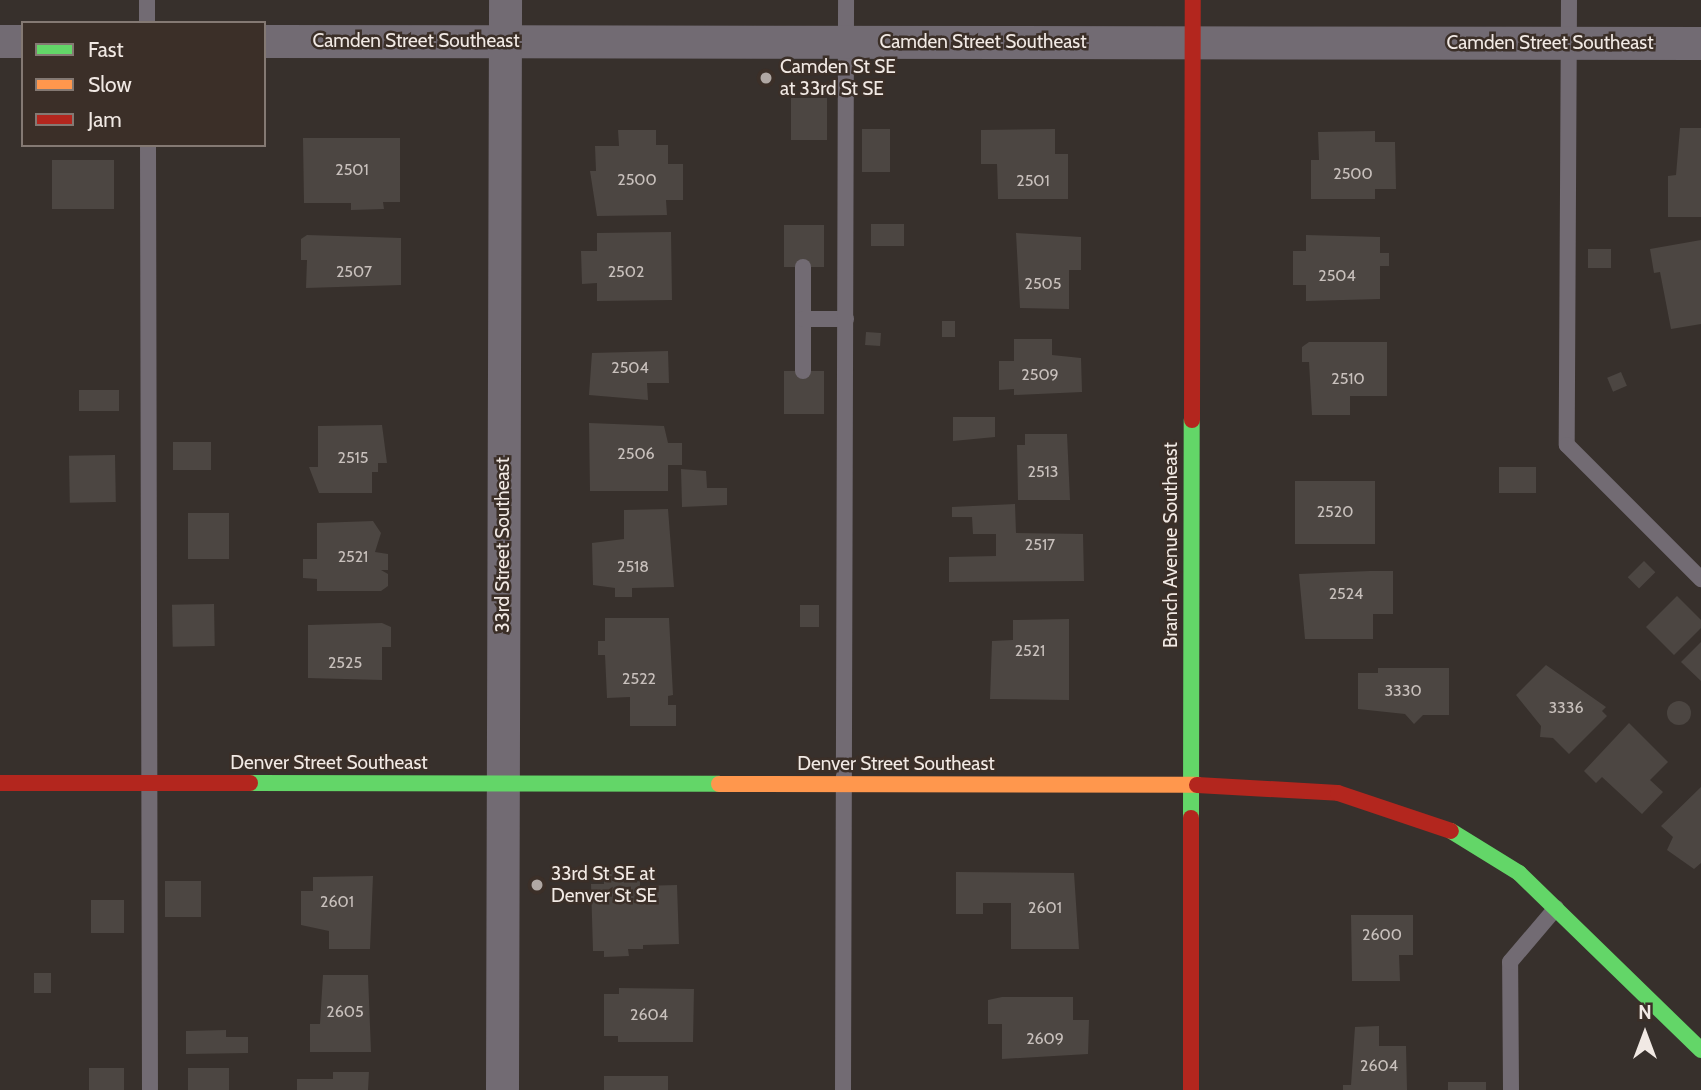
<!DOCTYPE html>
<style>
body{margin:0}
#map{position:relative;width:1701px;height:1090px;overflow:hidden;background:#37302c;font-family:Cabin,sans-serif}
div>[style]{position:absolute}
.building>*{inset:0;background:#4c4642;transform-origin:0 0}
.round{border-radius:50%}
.lane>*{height:16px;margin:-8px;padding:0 8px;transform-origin:8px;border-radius:8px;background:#726b73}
.street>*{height:33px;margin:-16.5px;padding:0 16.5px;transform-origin:16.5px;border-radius:16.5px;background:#726b73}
.fast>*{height:16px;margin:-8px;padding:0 8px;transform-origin:8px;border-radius:8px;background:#63d668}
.slow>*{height:16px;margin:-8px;padding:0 8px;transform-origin:8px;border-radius:8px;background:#ff974d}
.jam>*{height:16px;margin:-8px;padding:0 8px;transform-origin:8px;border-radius:8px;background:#b3261e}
.dots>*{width:19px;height:19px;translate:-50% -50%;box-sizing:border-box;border:4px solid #3b2f28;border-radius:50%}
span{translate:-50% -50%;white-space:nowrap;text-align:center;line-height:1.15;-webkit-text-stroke:5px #3b2f28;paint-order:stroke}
.number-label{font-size:16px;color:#c8c0bc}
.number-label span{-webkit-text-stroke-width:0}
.street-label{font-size:19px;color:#f1e9e4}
.poi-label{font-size:19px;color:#f1e9e4}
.left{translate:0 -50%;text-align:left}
.legend{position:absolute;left:21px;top:21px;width:245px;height:126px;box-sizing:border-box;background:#3b2f28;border:2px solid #847973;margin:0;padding:9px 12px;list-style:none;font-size:21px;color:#f1e9e4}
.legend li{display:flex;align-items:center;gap:14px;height:35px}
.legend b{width:35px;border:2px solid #847973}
.north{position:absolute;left:1610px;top:999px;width:70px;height:70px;-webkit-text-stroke:5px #3b2f28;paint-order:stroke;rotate:0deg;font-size:19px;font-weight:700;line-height:28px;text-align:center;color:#f1e9e4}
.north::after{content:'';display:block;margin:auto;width:24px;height:32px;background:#f1e9e4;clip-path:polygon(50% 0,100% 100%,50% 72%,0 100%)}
</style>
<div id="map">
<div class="building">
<div style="left:791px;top:98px;width:36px;height:42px"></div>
<div style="clip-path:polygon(1680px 128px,1701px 128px,1701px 217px,1668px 217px,1668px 176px,1676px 175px)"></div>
<div style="left:862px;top:129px;width:28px;height:43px"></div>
<div style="clip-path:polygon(1055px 129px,1055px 154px,1068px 154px,1068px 199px,998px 199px,997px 164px,981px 164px,981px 130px)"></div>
<div style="clip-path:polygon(618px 130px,656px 130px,656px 145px,668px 145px,668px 164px,683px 164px,683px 200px,666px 200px,667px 215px,597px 216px,590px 171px,596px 171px,595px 146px,619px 146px)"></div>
<div style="clip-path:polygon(1375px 131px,1375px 142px,1395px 142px,1396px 189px,1375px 189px,1375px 199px,1311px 199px,1311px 160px,1319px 160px,1318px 132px)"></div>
<div style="clip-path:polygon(303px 138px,400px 138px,400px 202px,383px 202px,384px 209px,351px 210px,351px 203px,304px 203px)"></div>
<div style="left:52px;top:160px;width:62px;height:49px"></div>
<div style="left:904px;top:224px;width:22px;height:33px;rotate:90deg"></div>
<div style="left:784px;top:225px;width:40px;height:42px"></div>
<div style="clip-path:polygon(671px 232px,672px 300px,597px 301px,597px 283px,582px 284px,581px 251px,597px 251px,597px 233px)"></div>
<div style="clip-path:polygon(1016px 233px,1081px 237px,1081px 270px,1069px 270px,1069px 309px,1020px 308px)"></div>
<div style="clip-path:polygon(307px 235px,401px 238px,401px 285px,306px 288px,307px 260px,301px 260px,301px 239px)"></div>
<div style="clip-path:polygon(1306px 235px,1380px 237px,1380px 253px,1389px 253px,1389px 266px,1380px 266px,1380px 299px,1306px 301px,1306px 285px,1293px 285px,1293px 251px,1306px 251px)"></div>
<div style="clip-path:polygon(1701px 240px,1701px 324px,1671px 329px,1660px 272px,1654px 273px,1650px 249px)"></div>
<div style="left:1588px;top:249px;width:23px;height:19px"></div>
<div style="left:942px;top:321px;width:13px;height:16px"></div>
<div style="left:866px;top:332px;width:15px;height:13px;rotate:4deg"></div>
<div style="clip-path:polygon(1014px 339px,1052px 339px,1052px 355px,1081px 358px,1082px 392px,1014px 395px,1014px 389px,999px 390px,999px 361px,1014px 361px)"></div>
<div style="clip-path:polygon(1309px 342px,1387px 342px,1387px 396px,1350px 396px,1350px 415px,1312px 415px,1309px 362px,1302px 362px,1302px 347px)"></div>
<div style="clip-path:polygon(668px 351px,669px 383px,647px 383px,648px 400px,589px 395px,592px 353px)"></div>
<div style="left:784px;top:371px;width:40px;height:43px"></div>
<div style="left:1621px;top:372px;width:15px;height:15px;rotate:67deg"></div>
<div style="left:79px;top:390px;width:40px;height:21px"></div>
<div style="clip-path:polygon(953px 417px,995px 417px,995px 437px,953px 441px)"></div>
<div style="clip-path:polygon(589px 423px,664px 426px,668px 443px,682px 443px,682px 465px,668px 465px,668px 491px,590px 491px)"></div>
<div style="clip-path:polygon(382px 425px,387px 463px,378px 463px,378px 472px,372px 472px,372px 493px,319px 493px,309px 467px,318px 467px,318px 426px)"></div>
<div style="clip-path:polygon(1025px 434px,1067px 434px,1070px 500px,1018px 500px,1017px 445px,1025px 445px)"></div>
<div style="left:173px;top:442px;width:38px;height:28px"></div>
<div style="left:115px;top:455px;width:47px;height:46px;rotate:89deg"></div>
<div style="left:1499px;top:467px;width:37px;height:26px"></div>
<div style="clip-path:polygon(681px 469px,706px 471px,707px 488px,727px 488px,727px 505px,682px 507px)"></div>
<div style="left:1295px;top:481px;width:80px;height:63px"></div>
<div style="clip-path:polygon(1015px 504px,1016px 533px,1083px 534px,1084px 581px,949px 582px,949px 557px,996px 556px,996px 534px,973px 534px,972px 517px,952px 517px,952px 507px)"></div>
<div style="clip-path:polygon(668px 509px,674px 587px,632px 588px,632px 597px,615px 597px,615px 588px,593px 585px,592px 543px,624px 539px,624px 510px)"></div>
<div style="left:188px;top:513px;width:41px;height:46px"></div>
<div style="clip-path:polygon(373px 521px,381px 533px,375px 552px,388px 554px,388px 570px,381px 570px,388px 574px,388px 586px,381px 591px,317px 591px,317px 579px,303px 578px,303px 559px,317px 559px,317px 523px)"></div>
<div style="left:1644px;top:561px;width:16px;height:23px;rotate:45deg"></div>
<div style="clip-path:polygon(1370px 571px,1393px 571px,1393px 614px,1373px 614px,1373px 639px,1305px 639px,1299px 574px)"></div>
<div style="clip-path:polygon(1677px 596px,1701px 620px,1701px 628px,1674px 655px,1646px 627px)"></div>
<div style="left:214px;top:604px;width:42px;height:42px;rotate:89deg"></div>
<div style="left:800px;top:605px;width:19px;height:22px"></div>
<div style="clip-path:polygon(605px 618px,669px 618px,673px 695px,668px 696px,668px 705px,676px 705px,676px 726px,630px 726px,630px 697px,607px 698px,605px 655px,598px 655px,598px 641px,605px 641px)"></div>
<div style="clip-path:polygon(1069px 619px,1069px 700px,990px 699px,992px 641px,1013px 640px,1013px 620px)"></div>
<div style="clip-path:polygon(382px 623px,391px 627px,391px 647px,382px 647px,382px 680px,308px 678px,308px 625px)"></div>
<div style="clip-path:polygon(1701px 642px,1701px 681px,1681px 662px)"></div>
<div style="clip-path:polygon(1546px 665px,1606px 707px,1602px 711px,1607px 716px,1569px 754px,1553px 738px,1540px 737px,1541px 726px,1516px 695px)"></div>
<div style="clip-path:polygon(1378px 668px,1449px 668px,1449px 715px,1423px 715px,1414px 724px,1405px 714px,1358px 709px,1358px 673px,1378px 673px)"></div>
<div class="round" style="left:1667px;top:701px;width:24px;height:24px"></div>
<div style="clip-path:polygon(1629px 723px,1668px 762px,1650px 780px,1663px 792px,1642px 814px,1602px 777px,1596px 783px,1584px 771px)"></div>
<div style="clip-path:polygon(1701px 787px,1701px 863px,1694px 869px,1667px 850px,1673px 837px,1661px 826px)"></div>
<div style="clip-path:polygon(632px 869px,632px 882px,640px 881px,640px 886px,677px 885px,679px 944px,643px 945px,643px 949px,628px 949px,629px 956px,604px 957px,604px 951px,593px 951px,591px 884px,604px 884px,604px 870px)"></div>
<div style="clip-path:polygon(956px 872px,1074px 873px,1079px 949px,1011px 949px,1011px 903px,983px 903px,983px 914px,956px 914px)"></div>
<div style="clip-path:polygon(373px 876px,370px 949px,329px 949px,329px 931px,301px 925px,301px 891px,313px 891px,313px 877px)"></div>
<div style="left:165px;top:881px;width:36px;height:36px"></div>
<div style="left:91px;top:900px;width:33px;height:33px"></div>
<div style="clip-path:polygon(1351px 915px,1413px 915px,1413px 955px,1399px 955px,1400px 981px,1352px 981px)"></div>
<div style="left:34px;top:973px;width:17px;height:20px"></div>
<div style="clip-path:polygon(323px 975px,368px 975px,371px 1052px,310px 1052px,310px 1024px,320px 1024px)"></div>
<div style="clip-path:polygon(619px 988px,694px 989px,693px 1042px,618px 1042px,618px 1036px,604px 1036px,604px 994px,619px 994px)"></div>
<div style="clip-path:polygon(1002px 997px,1073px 997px,1073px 1020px,1089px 1020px,1088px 1054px,1002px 1059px,1002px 1024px,988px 1024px,988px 1000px)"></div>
<div style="clip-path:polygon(1379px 1026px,1379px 1046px,1406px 1046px,1407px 1090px,1343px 1090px,1343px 1085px,1351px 1085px,1355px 1027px)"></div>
<div style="clip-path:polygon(226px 1030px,226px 1037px,248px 1037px,248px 1053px,186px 1054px,186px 1031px)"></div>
<div style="left:89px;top:1068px;width:35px;height:22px"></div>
<div style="left:188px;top:1068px;width:41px;height:22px"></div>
<div style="clip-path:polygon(333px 1072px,369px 1072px,368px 1090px,297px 1090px,297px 1079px,333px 1079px)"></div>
<div style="left:668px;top:1076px;width:14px;height:64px;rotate:90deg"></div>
<div style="left:1448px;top:1082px;width:38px;height:8px"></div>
</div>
<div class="lane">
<div style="left:147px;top:0;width:23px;rotate:90deg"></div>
<div style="left:1569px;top:0;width:445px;rotate:90.3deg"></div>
<div style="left:1567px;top:445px;width:190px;rotate:45deg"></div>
<div style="left:148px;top:145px;width:945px;rotate:89.88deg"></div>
<div style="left:803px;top:267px;width:104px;rotate:90deg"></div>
<div style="left:803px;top:319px;width:43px"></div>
<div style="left:843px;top:1090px;width:1090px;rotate:-89.84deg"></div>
<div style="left:1511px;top:1090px;width:128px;rotate:-90.4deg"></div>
<div style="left:1510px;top:962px;width:71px;rotate:-49.6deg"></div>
</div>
<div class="street">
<div style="left:0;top:41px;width:23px"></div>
<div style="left:264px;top:41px;width:1437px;rotate:0.08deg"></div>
<div style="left:502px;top:1090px;width:1090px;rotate:-89.84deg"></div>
</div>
<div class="fast">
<div style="left:250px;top:783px;width:469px;rotate:0.1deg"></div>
<div style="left:1191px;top:818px;width:398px;rotate:-89.9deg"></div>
<div style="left:1451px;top:831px;width:80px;rotate:31.7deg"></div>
<div style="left:1519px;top:873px;width:254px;rotate:44.2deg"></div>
</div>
<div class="slow">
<div style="left:719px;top:784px;width:478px;rotate:0.1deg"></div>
</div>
<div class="jam">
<div style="left:1192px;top:420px;width:420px;rotate:-89.9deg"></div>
<div style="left:0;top:783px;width:250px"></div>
<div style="left:1197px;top:785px;width:141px;rotate:3.2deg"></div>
<div style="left:1338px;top:793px;width:119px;rotate:18.6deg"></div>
<div style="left:1191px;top:1090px;width:272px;rotate:-90deg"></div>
</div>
<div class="dots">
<div style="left:766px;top:78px;background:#b0a8a4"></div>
<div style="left:537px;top:885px;background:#b0a8a4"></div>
</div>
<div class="number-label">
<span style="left:352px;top:170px">2501</span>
<span style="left:1353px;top:174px">2500</span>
<span style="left:637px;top:180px">2500</span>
<span style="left:1033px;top:181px">2501</span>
<span style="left:354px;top:272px">2507</span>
<span style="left:626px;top:272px">2502</span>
<span style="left:1337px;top:276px">2504</span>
<span style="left:1043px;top:284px">2505</span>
<span style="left:630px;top:368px">2504</span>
<span style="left:1040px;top:375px">2509</span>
<span style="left:1348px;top:379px">2510</span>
<span style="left:636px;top:454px">2506</span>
<span style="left:353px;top:458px">2515</span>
<span style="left:1043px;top:472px">2513</span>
<span style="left:1335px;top:512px">2520</span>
<span style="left:1040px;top:545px">2517</span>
<span style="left:353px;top:557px">2521</span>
<span style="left:633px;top:567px">2518</span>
<span style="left:1346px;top:594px">2524</span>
<span style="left:1030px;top:651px">2521</span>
<span style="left:345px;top:663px">2525</span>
<span style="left:639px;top:679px">2522</span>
<span style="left:1403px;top:691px">3330</span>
<span style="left:1566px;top:708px">3336</span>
<span style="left:337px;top:902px">2601</span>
<span style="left:1045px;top:908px">2601</span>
<span style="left:1382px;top:935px">2600</span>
<span style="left:345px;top:1012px">2605</span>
<span style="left:649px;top:1015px">2604</span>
<span style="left:1045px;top:1039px">2609</span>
<span style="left:1379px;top:1066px">2604</span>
</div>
<div class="street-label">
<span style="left:416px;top:41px">Camden Street Southeast</span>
<span style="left:983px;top:42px">Camden Street Southeast</span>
<span style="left:1550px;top:43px">Camden Street Southeast</span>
<span style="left:503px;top:545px;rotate:-90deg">33rd Street Southeast</span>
<span style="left:1171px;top:545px;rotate:-90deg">Branch Avenue Southeast</span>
<span style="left:329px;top:763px">Denver Street Southeast</span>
<span style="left:896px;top:764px">Denver Street Southeast</span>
</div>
<div class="poi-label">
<span class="left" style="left:780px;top:78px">Camden St SE<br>at 33rd St SE</span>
<span class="left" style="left:551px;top:885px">33rd St SE at<br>Denver St SE</span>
</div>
<ul class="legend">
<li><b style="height:9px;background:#63d668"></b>Fast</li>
<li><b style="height:9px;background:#ff974d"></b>Slow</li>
<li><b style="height:9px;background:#b3261e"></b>Jam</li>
</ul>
<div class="north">N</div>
</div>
